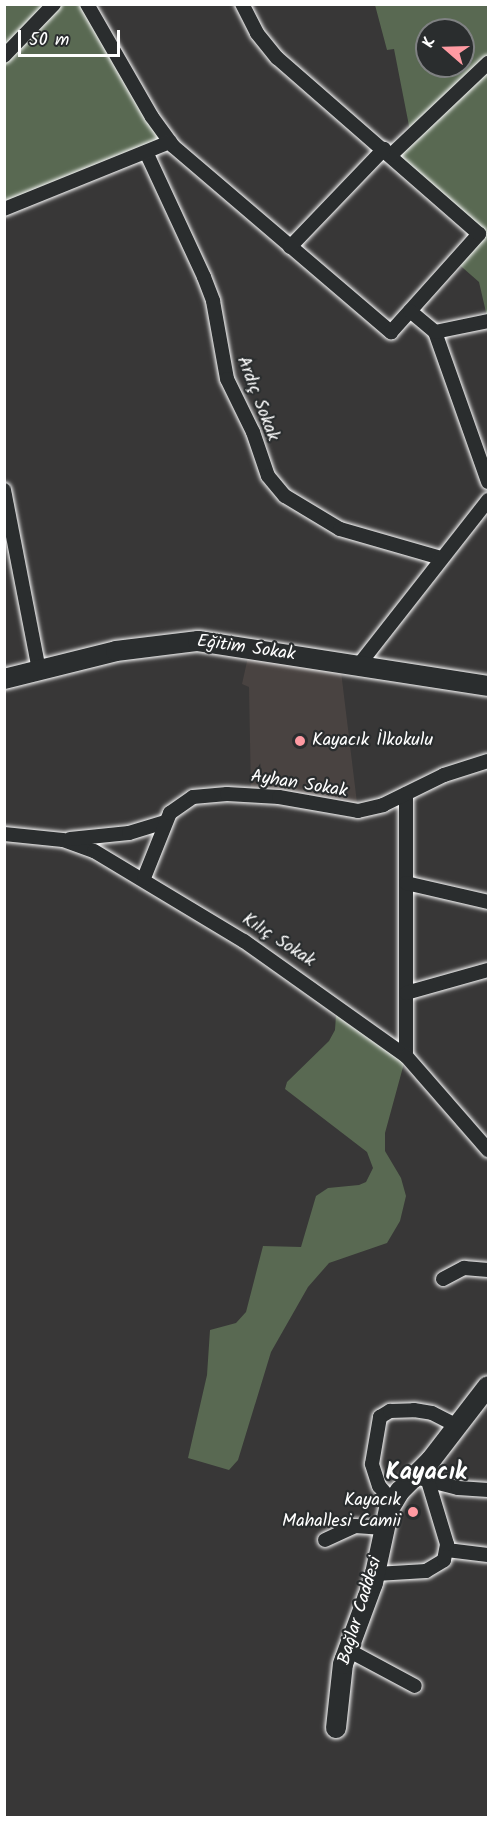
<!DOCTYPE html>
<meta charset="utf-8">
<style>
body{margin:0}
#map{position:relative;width:493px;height:1822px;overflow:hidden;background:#383737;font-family:Kalam,sans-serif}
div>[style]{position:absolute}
.built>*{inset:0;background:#494341}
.green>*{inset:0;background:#596952}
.roads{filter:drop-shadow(0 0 2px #fff) drop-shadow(0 0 2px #fff)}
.street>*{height:14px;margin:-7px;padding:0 7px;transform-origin:7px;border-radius:7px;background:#2a2d2e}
.secondary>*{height:20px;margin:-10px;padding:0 10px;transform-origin:10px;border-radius:10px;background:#2a2d2e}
.dots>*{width:16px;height:16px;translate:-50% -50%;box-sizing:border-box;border:3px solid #2a2d2e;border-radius:50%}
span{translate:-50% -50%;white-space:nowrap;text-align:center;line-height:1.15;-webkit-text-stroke:4.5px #2a2d2e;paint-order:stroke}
.street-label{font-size:18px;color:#fff}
.poi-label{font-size:18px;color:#fff}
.left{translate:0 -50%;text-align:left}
.right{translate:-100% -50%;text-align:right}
.district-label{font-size:24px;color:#fff;font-weight:700}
.frame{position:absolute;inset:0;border:6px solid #fff;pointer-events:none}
.north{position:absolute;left:415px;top:18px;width:60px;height:60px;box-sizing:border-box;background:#2a2d2e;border:2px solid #7f8182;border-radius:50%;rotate:290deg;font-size:16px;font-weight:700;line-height:24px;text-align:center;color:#fff}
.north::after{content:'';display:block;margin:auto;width:21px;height:27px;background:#ff9aa2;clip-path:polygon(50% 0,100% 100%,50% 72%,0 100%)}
.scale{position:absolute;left:18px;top:30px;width:102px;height:27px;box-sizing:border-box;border:3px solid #fff;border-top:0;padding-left:8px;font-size:18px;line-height:21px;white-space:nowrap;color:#fff;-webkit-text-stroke:4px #2a2d2e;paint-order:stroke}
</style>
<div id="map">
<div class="built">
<div style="clip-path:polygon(250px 648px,340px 663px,358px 811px,251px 795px,249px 687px,242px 684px)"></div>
</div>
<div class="green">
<div style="clip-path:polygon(5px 5px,87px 5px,170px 142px,5px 209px)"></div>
<div style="clip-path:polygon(evenodd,375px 5px,488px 5px,488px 321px,479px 282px,455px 261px,479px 235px,391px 155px,411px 136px,394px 49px,387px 50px,375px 5px,427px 30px,463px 30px,463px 66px,427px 66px,427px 30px)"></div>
<div style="clip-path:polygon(324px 999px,406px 1056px,385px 1133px,385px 1151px,401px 1178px,406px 1196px,400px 1221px,387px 1243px,329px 1263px,308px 1287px,271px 1352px,238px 1460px,229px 1470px,188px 1458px,207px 1375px,210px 1330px,236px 1323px,246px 1312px,263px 1246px,301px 1247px,316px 1196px,328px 1188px,359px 1185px,366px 1182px,373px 1168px,367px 1152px,285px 1089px,287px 1082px,329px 1041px,335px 1030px,336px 1015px)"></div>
</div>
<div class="roads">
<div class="street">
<div style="left:87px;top:4px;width:130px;rotate:60.1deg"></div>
<div style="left:152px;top:117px;width:36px;rotate:54deg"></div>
<div style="left:173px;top:146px;width:287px;rotate:40.5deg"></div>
<div style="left:391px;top:332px;width:132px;rotate:-48.1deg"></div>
<div style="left:479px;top:234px;width:268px;rotate:-138.9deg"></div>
<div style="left:277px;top:58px;width:32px;rotate:-129deg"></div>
<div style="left:257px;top:33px;width:33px;rotate:-117deg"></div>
<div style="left:4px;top:56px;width:72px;rotate:-46.1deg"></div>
<div style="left:146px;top:152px;width:138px;rotate:65.1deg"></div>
<div style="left:204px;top:277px;width:26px;rotate:69deg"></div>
<div style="left:213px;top:301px;width:79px;rotate:79.8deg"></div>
<div style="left:227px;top:379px;width:59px;rotate:63.9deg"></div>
<div style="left:253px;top:432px;width:46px;rotate:71.2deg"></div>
<div style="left:268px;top:476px;width:26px;rotate:50deg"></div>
<div style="left:285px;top:496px;width:64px;rotate:31deg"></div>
<div style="left:340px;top:529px;width:105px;rotate:16deg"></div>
<div style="left:391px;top:155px;width:134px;rotate:-43.5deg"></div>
<div style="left:4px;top:209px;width:179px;rotate:-22deg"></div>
<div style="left:290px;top:247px;width:136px;rotate:-46.2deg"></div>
<div style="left:410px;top:311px;width:33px;rotate:40deg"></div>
<div style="left:435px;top:332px;width:159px;rotate:70.5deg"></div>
<div style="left:435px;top:332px;width:54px;rotate:-11.7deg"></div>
<div style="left:4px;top:490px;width:183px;rotate:79deg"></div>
<div style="left:358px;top:666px;width:211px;rotate:-51.9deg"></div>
<div style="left:406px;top:794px;width:262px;rotate:90deg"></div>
<div style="left:4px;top:834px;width:59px;rotate:5.8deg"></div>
<div style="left:63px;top:840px;width:33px;rotate:20deg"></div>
<div style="left:94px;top:851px;width:175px;rotate:31deg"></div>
<div style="left:244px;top:941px;width:199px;rotate:35.4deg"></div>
<div style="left:406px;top:1056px;width:125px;rotate:48.9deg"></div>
<div style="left:70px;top:839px;width:59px;rotate:-5.8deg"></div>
<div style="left:129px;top:833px;width:38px;rotate:-17deg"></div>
<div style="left:144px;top:878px;width:70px;rotate:-68.2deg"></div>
<div style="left:170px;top:813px;width:28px;rotate:-35deg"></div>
<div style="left:193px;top:797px;width:34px;rotate:-5deg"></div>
<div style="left:227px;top:794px;width:52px;rotate:3.3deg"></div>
<div style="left:279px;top:797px;width:80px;rotate:10deg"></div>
<div style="left:358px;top:811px;width:26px;rotate:-13deg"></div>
<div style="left:383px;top:805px;width:68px;rotate:-26.2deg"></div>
<div style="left:444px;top:775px;width:46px;rotate:-17.7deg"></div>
<div style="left:406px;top:883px;width:84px;rotate:13deg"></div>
<div style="left:406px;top:993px;width:85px;rotate:-15.7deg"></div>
<div style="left:443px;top:1279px;width:24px;rotate:-28deg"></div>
<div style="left:464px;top:1268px;width:24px;rotate:5deg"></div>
<div style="left:419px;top:1478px;width:40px;rotate:14.4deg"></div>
<div style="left:458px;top:1488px;width:30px;rotate:4deg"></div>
<div style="left:393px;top:1502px;width:21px;rotate:-131deg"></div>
<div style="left:379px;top:1486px;width:23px;rotate:-108deg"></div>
<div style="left:372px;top:1464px;width:48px;rotate:-80.3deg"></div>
<div style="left:380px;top:1417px;width:12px;rotate:-31deg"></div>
<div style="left:390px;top:1411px;width:24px;rotate:-2deg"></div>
<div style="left:414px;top:1410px;width:18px;rotate:9deg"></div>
<div style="left:432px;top:1413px;width:28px;rotate:27deg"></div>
<div style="left:325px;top:1540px;width:33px;rotate:-25deg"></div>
<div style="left:355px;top:1526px;width:29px;rotate:4deg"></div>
<div style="left:447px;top:1550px;width:41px;rotate:7deg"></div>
<div style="left:376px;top:1574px;width:50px;rotate:-3.4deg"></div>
<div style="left:426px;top:1571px;width:21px;rotate:-31deg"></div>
<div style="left:444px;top:1560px;width:16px;rotate:-79deg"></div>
<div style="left:447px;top:1544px;width:66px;rotate:-106.8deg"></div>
<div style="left:346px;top:1649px;width:78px;rotate:28.2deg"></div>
</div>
<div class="secondary">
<div style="left:4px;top:679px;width:115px;rotate:-14deg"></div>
<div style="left:116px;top:651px;width:83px;rotate:-7deg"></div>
<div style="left:198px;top:641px;width:293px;rotate:8.8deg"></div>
<div style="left:336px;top:1728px;width:64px;rotate:-83.8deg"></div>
<div style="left:343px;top:1664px;width:86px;rotate:-69.7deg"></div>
<div style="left:373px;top:1583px;width:76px;rotate:-77.8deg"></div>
<div style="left:389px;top:1509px;width:21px;rotate:-59deg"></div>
<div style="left:400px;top:1491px;width:44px;rotate:-45deg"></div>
<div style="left:431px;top:1460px;width:93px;rotate:-52.4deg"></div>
</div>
</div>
<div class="dots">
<div style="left:300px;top:741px;background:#ff9aa2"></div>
<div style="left:413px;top:1512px;background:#ff9aa2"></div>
</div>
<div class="street-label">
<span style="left:257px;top:399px;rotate:69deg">Ardıç Sokak</span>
<span style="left:246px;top:649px;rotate:8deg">Eğitim Sokak</span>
<span style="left:299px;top:785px;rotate:9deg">Ayhan Sokak</span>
<span style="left:278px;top:941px;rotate:33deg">Kılıç Sokak</span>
<span style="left:361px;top:1611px;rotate:-73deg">Bağlar Caddesi</span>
</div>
<div class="poi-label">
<span class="left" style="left:312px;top:741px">Kayacık İlkokulu</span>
<span class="right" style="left:401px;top:1512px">Kayacık<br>Mahallesi Camii</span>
</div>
<div class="district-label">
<span style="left:426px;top:1473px">Kayacık</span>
</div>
<div class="frame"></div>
<div class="north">K</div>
<div class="scale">50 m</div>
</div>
